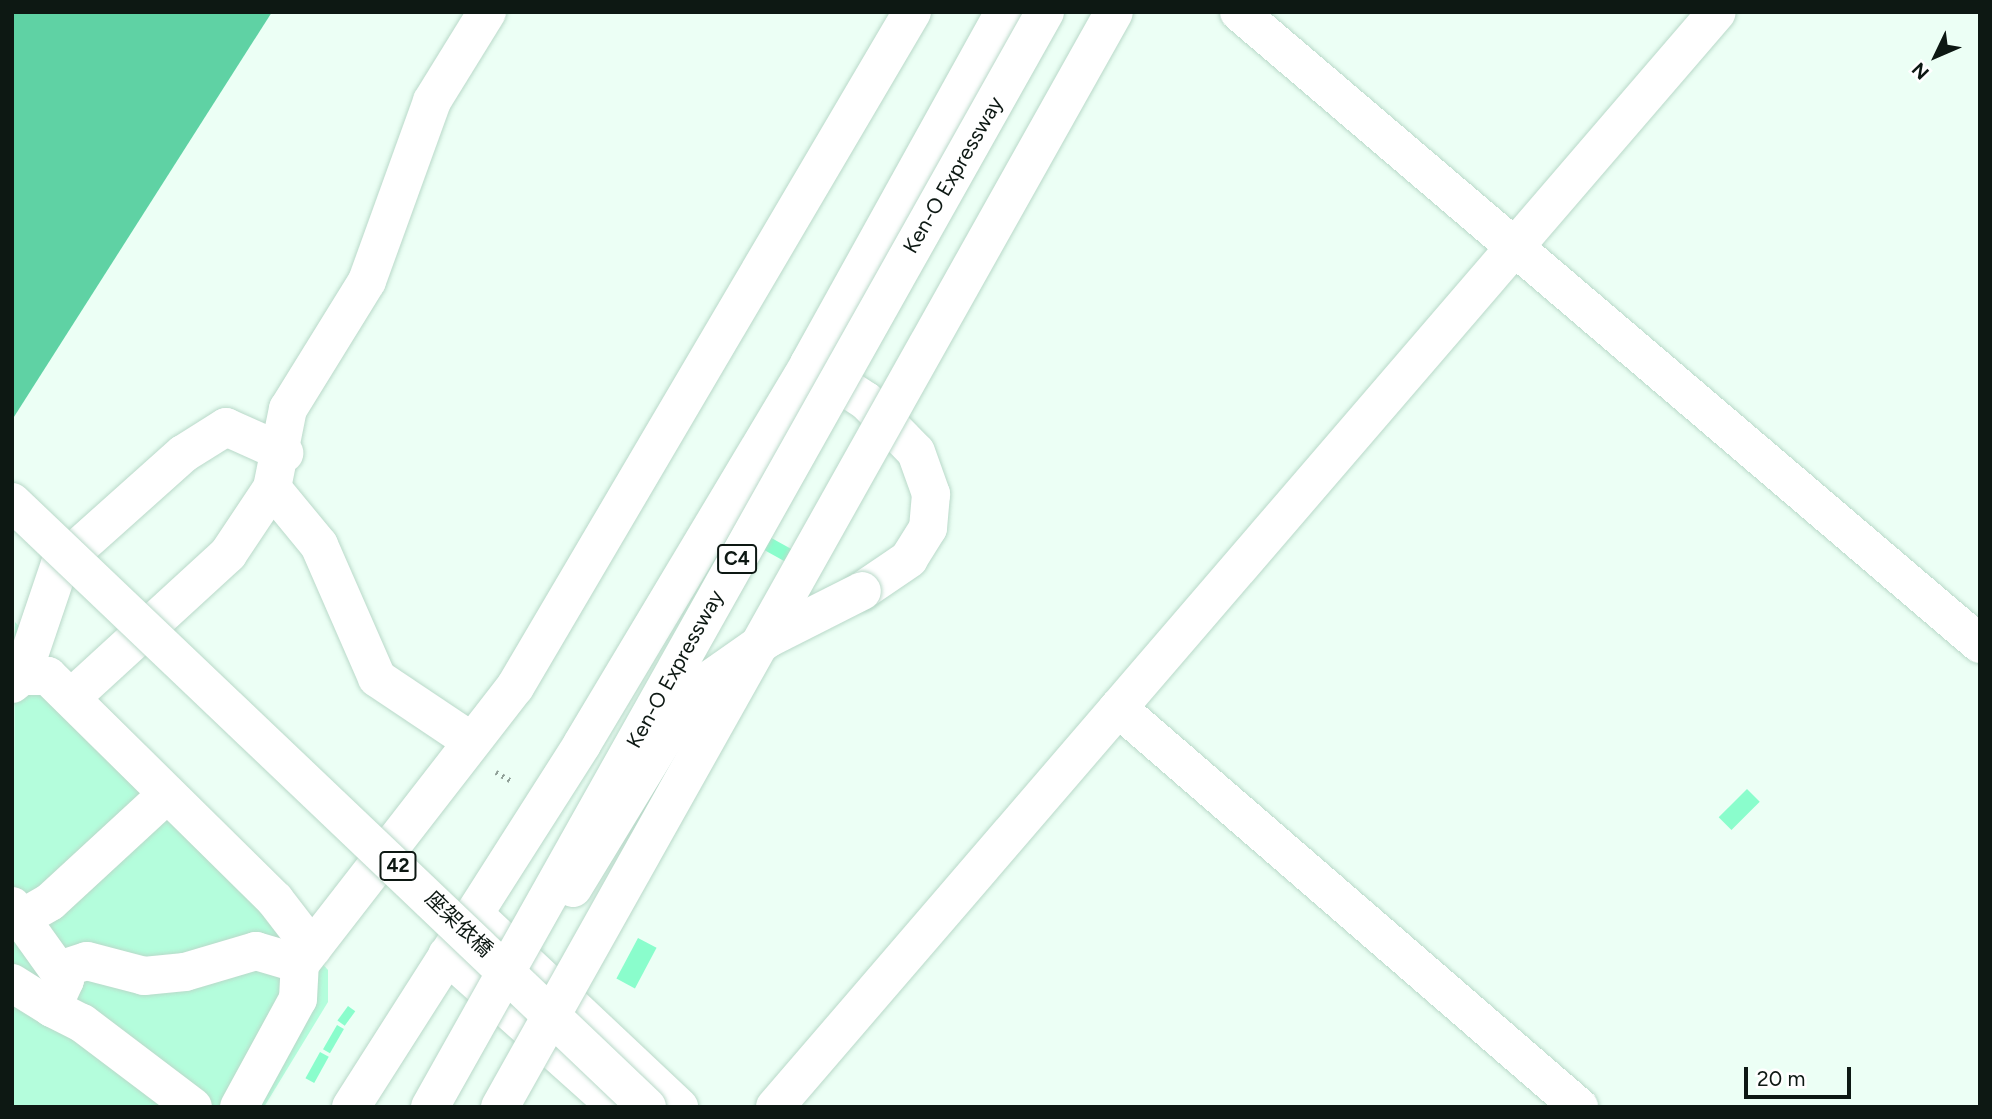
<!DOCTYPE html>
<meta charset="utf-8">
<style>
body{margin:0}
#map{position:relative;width:1992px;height:1119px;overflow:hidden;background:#ecfff5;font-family:Figtree,"Noto Sans JP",sans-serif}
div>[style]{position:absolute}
.green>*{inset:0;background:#b4fddc}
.water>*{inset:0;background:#5fd2a4}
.building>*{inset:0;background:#8afdcc;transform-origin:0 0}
.path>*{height:4.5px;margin-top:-2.25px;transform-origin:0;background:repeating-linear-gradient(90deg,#90a098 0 2px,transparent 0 7px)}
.roads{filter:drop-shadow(0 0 2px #b9d9c9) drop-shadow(0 0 2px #b9d9c9)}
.minor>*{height:38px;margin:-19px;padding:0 19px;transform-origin:19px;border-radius:19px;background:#fff}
.major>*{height:38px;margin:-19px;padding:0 19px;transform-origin:19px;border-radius:19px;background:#fff}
.bridges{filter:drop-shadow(0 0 2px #b9d9c9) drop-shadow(0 0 2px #b9d9c9)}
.major-bridge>*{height:38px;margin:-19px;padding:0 19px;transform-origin:19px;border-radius:19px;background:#fff}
.highway-bridge>*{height:38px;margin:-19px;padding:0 19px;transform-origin:19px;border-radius:19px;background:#fff}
span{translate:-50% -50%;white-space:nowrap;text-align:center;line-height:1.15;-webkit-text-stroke:6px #fff;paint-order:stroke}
.shield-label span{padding:2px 5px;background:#fff;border:2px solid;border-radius:5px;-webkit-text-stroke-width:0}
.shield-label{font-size:19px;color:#0d1813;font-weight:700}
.street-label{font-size:21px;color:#0d1813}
.frame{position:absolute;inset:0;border:14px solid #0d1813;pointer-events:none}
.north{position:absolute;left:1901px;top:21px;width:70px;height:70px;-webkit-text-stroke:5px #fff;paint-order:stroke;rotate:226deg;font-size:19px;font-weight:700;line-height:28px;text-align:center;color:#0d1813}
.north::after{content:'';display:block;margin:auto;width:24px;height:32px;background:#0d1813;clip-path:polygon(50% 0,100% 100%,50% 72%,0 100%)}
.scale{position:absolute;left:1744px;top:1067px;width:107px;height:32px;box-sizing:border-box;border:4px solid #0d1813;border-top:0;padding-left:9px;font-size:21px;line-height:24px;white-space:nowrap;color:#0d1813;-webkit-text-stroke:5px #fff;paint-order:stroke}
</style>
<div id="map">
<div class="green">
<div style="clip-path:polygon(15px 622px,328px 970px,328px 1002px,264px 1107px,12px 1107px)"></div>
</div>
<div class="water">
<div style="clip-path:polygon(12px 12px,272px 12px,12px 420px)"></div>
</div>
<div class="building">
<div style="left:766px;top:535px;width:31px;height:14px;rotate:29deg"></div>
<div style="left:1747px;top:789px;width:18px;height:40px;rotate:45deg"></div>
<div style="left:638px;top:938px;width:21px;height:46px;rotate:28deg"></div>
<div style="left:348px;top:1006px;width:9px;height:18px;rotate:36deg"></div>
<div style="left:337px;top:1025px;width:8px;height:28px;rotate:30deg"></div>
<div style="left:320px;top:1052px;width:10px;height:30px;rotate:29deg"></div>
</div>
<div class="path">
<div style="left:496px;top:772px;width:20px;rotate:30deg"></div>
</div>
<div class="roads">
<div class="minor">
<div style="left:1239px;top:12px;width:974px;rotate:40.46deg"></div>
<div style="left:272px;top:488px;width:74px;rotate:50.5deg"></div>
<div style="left:319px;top:545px;width:145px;rotate:66.4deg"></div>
<div style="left:377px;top:678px;width:113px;rotate:33.8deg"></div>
<div style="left:22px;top:676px;width:118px;rotate:-71.3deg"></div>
<div style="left:60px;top:564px;width:165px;rotate:-41.8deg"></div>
<div style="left:183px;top:454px;width:51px;rotate:-32.1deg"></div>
<div style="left:226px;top:427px;width:64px;rotate:24.1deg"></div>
<div style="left:12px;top:684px;width:13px;rotate:-39deg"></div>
<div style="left:22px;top:676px;width:26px"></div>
<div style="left:48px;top:676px;width:319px;rotate:44.6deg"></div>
<div style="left:275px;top:900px;width:61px;rotate:52.4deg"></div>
<div style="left:71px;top:698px;width:213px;rotate:-42.5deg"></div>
<div style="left:228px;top:554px;width:79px;rotate:-56.3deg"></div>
<div style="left:272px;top:488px;width:81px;rotate:-78.6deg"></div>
<div style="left:288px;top:409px;width:150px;rotate:-58.3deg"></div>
<div style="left:367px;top:281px;width:191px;rotate:-70.1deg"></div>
<div style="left:432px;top:101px;width:105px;rotate:-58.3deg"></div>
<div style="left:1118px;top:708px;width:610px;rotate:40.88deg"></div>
<div style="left:12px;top:906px;width:91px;rotate:54.4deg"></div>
<div style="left:65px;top:980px;width:31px;rotate:115deg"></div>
<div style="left:52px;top:1008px;width:47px;rotate:-148deg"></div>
<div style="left:474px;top:914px;width:282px;rotate:43.3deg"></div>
<div style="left:24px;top:917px;width:30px;rotate:-30deg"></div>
<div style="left:50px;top:902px;width:159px;rotate:-42.7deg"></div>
<div style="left:447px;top:955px;width:228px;rotate:41.8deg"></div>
<div style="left:59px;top:970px;width:29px;rotate:-18deg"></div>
<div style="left:87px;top:961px;width:59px;rotate:14.7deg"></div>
<div style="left:144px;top:976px;width:41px;rotate:-5.6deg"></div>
<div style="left:185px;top:972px;width:74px;rotate:-16.5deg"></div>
<div style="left:256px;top:951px;width:46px;rotate:16.5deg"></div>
<div style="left:52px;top:1008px;width:34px;rotate:27deg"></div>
<div style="left:82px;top:1023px;width:139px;rotate:37.1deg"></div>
<div style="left:239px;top:1107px;width:123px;rotate:-61.4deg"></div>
<div style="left:298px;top:999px;width:35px;rotate:-87deg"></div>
<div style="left:300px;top:964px;width:351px;rotate:-52.2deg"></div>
<div style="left:515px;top:687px;width:783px;rotate:-59.54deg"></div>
<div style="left:351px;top:1107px;width:430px;rotate:-57.5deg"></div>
<div style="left:582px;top:744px;width:443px;rotate:-59.1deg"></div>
<div style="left:809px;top:364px;width:402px;rotate:-61deg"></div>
<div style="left:775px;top:1107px;width:1444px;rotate:-49.3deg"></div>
</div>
<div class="major">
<div style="left:809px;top:364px;width:68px;rotate:33deg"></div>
<div style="left:866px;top:401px;width:71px;rotate:45.6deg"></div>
<div style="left:916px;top:452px;width:45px;rotate:70.3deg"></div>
<div style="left:931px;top:494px;width:34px;rotate:95deg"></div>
<div style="left:928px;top:528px;width:36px;rotate:122deg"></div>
<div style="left:909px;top:559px;width:57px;rotate:145.8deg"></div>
</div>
</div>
<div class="bridges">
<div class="major-bridge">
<div style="left:12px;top:502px;width:877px;rotate:43.61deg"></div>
<div style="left:573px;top:888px;width:197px;rotate:-58.7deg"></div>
<div style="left:675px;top:720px;width:56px;rotate:-48.6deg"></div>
<div style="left:712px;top:678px;width:70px;rotate:-35.1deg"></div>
<div style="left:769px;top:638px;width:104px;rotate:-26.8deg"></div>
</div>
<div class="highway-bridge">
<div style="left:430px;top:1107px;width:1256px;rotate:-60.68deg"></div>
<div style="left:500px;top:1107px;width:1255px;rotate:-60.72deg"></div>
</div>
</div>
<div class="shield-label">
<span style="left:737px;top:559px">C4</span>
<span style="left:398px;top:866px">42</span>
</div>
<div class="street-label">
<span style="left:953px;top:175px;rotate:-60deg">Ken-O Expressway</span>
<span style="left:675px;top:669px;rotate:-61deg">Ken-O Expressway</span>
<span style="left:459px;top:924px;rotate:44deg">座架依橋</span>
</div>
<div class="frame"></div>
<div class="north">N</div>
<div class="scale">20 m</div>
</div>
